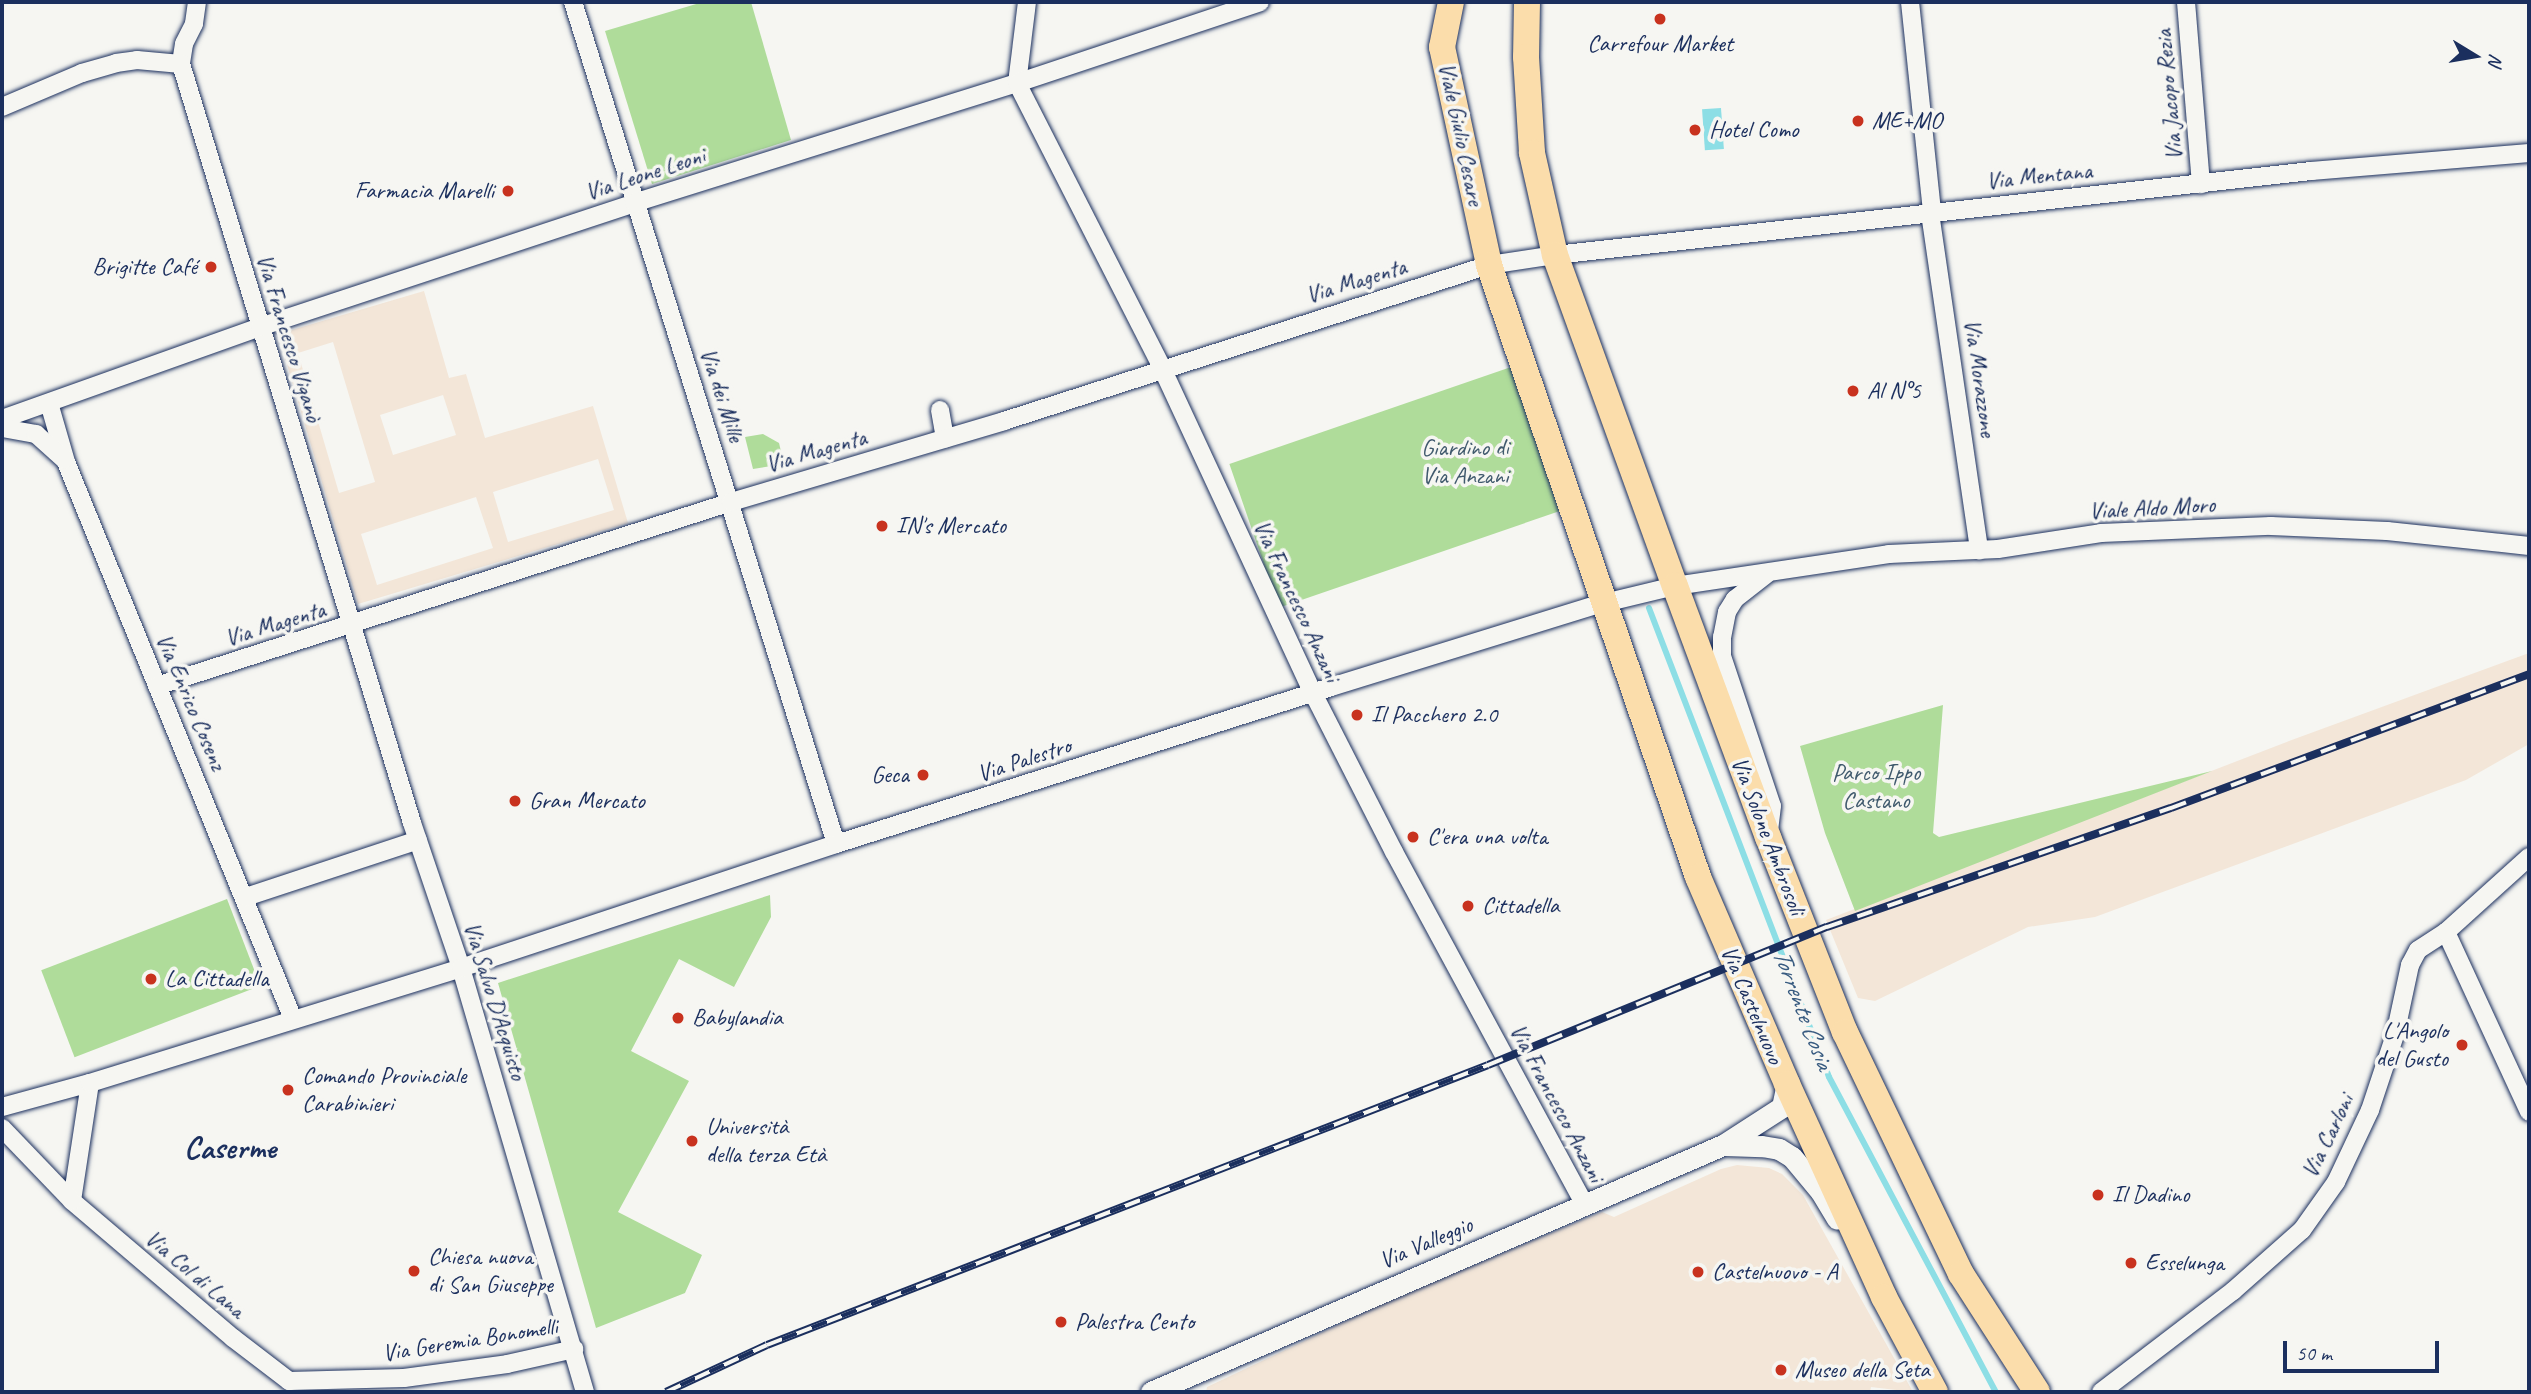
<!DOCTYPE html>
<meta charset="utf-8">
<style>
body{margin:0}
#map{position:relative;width:2531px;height:1394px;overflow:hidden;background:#f6f6f2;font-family:Caveat,sans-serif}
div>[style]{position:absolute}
.built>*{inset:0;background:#f3e6d8}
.green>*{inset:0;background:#afdc9a;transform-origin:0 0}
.water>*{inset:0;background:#8ddee5;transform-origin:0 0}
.stream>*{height:6px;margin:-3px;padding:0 3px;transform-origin:3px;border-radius:3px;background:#8ddee5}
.roads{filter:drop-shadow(0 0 2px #1b2f5e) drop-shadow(0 0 2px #1b2f5e)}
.minor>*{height:18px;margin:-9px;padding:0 9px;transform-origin:9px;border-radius:9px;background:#f6f6f2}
.tertiary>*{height:21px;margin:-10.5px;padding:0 10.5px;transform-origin:10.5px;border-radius:10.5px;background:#f6f6f2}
.primary>*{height:26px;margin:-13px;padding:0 13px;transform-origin:13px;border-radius:13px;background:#fbddab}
.rail>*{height:8px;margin-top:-4px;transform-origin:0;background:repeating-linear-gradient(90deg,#f6f6f2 0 16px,#1b2f5e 0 32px);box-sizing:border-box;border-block:2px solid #1b2f5e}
.dots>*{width:19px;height:19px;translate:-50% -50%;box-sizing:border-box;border:4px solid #f6f6f2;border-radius:50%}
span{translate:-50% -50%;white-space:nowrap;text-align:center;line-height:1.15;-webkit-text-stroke:7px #f6f6f2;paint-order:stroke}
.poi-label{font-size:24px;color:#1b2f5e}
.left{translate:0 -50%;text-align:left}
.right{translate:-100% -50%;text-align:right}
.street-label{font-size:24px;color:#1b2f5e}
.park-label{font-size:24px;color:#405a6d}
.water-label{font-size:26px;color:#385b80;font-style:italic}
.district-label{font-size:32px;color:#1b2f5e;font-weight:700}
.frame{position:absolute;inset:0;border:4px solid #1b2f5e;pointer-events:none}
.north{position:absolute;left:2440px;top:21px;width:70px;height:70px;-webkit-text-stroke:5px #f6f6f2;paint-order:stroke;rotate:101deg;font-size:19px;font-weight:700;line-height:28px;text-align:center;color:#1b2f5e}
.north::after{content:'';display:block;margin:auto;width:24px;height:32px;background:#1b2f5e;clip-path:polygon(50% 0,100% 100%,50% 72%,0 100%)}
.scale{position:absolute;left:2283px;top:1341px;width:156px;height:32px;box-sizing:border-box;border:4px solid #1b2f5e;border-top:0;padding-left:9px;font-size:21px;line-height:24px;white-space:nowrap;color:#1b2f5e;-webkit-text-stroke:5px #f6f6f2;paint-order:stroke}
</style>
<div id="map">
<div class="built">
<div style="clip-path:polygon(evenodd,424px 291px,449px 378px,466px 374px,485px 438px,593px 406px,628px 523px,358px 604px,278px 334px,424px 291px,333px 342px,375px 482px,339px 493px,298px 353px,333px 342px,424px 291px,443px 395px,456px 435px,393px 455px,380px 415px,443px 395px,424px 291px,598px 459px,614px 510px,508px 542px,493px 492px,598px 459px,424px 291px,476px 497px,493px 548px,377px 585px,361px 534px,476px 497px)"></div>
<div style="clip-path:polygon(2529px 653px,2529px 744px,2466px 780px,2095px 917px,2028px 927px,1875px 1001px,1858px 998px,1826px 920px,2289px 741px)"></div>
<div style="clip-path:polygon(1737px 1165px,1769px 1168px,1782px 1174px,1803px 1195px,1913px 1392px,1871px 1387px,1870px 1392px,1206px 1392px,1207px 1387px,1399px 1296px,1602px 1212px,1614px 1217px,1721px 1169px)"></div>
</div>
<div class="green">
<div style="clip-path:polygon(703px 2px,751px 2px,791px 140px,652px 184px,605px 31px)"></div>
<div style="left:1514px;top:366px;width:152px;height:301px;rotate:71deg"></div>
<div style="clip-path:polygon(763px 434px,779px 443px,784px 464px,753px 469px,745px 437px)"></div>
<div style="clip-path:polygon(1943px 705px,1933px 833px,1939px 837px,2212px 771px,1855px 911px,1825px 833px,1800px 746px)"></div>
<div style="clip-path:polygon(770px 895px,771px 917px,734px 987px,679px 959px,631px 1051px,689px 1081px,618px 1212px,702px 1255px,685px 1293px,596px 1328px,498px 983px)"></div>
<div style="left:227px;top:899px;width:93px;height:199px;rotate:69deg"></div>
</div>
<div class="water">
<div style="left:1721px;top:108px;width:41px;height:19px;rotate:86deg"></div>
</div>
<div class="stream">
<div style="left:1649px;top:608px;width:502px;rotate:69deg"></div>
<div style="left:1829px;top:1077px;width:357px;rotate:62.1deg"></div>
</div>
<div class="roads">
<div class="minor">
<div style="left:197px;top:2px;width:22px;rotate:98deg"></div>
<div style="left:194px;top:24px;width:22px;rotate:117deg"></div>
<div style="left:184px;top:44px;width:20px;rotate:99deg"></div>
<div style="left:181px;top:64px;width:793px;rotate:73.07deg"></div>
<div style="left:412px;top:823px;width:153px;rotate:71.3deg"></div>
<div style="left:461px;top:968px;width:442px;rotate:73.7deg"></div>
<div style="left:573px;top:2px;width:882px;rotate:72.65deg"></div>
<div style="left:1027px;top:2px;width:82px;rotate:97deg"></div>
<div style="left:1017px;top:83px;width:320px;rotate:63deg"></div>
<div style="left:1162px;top:368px;width:358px;rotate:65.1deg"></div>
<div style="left:1313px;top:693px;width:178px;rotate:63deg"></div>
<div style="left:1394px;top:852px;width:400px;rotate:61.6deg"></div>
<div style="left:1910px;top:2px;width:212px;rotate:84deg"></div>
<div style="left:2186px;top:2px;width:183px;rotate:85.3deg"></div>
<div style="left:2px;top:107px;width:87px;rotate:-23deg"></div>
<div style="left:82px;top:73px;width:35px;rotate:-16deg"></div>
<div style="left:116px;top:63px;width:21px;rotate:-8deg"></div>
<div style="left:137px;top:60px;width:44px;rotate:5.2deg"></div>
<div style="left:1930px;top:213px;width:341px;rotate:81.7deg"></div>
<div style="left:49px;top:403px;width:61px;rotate:73.9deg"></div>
<div style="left:66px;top:462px;width:601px;rotate:67.83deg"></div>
<div style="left:940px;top:410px;width:29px;rotate:80deg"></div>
<div style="left:2px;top:419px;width:274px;rotate:-19.6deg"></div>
<div style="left:260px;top:327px;width:394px;rotate:-18.3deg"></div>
<div style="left:634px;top:203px;width:401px;rotate:-17.4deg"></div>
<div style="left:1017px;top:83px;width:256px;rotate:-18.4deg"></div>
<div style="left:2px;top:428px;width:35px;rotate:10deg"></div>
<div style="left:36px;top:434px;width:38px;rotate:42deg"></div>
<div style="left:1767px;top:574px;width:41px;rotate:142deg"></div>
<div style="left:1735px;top:599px;width:15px;rotate:122deg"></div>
<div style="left:1727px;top:612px;width:25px;rotate:101deg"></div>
<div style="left:1722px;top:637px;width:19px;rotate:90deg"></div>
<div style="left:1722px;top:656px;width:158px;rotate:71.6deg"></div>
<div style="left:1772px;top:806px;width:24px;rotate:97deg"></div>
<div style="left:157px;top:686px;width:603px;rotate:-17.77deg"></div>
<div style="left:731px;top:502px;width:285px;rotate:-16.5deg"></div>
<div style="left:1004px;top:421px;width:509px;rotate:-17.83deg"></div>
<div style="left:1489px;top:265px;width:67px;rotate:-8.6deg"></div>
<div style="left:1555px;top:255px;width:761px;rotate:-6.34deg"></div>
<div style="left:2311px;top:171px;width:219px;rotate:-4.7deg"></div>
<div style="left:246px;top:897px;width:181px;rotate:-18.3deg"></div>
<div style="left:2446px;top:932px;width:198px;rotate:65.2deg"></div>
<div style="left:90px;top:1083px;width:119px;rotate:98.7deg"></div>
<div style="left:72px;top:1201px;width:211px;rotate:40.4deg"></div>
<div style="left:233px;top:1338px;width:71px;rotate:37.5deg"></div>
<div style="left:289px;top:1381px;width:115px;rotate:-1.5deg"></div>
<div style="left:404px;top:1378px;width:104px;rotate:-7.7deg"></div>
<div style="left:507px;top:1364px;width:69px;rotate:-12.6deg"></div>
<div style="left:2px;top:1107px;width:91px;rotate:-15.3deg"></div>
<div style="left:90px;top:1083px;width:388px;rotate:-17.2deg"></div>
<div style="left:461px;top:968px;width:395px;rotate:-18.3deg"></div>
<div style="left:836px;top:844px;width:519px;rotate:-17.6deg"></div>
<div style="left:1331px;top:687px;width:277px;rotate:-17.2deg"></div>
<div style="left:1596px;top:605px;width:81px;rotate:-13.5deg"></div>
<div style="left:1675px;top:586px;width:216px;rotate:-8.5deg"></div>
<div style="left:1889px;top:554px;width:109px;rotate:-2.6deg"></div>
<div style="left:1998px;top:549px;width:104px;rotate:-8.8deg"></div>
<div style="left:2101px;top:533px;width:170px;rotate:-2.4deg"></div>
<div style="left:2271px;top:526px;width:116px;rotate:2.5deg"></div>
<div style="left:2387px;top:531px;width:143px;rotate:6deg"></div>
<div style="left:2px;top:1128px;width:101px;rotate:46.2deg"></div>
<div style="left:2101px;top:1392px;width:166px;rotate:-37.4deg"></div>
<div style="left:2233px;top:1291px;width:92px;rotate:-41.5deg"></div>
<div style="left:2302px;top:1230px;width:59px;rotate:-54.7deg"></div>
<div style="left:2336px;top:1182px;width:80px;rotate:-64.7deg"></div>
<div style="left:2370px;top:1110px;width:79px;rotate:-71.6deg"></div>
<div style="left:2395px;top:1035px;width:72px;rotate:-77.9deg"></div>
<div style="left:2410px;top:965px;width:17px;rotate:-62deg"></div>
<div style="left:2418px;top:950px;width:33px;rotate:-33deg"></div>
<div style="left:2446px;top:932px;width:112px;rotate:-42.1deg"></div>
</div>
<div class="tertiary">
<div style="left:1725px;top:1145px;width:37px;rotate:2deg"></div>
<div style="left:1762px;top:1146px;width:17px;rotate:10deg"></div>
<div style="left:1779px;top:1149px;width:15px;rotate:32deg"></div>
<div style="left:1792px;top:1157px;width:45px;rotate:50.4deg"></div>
<div style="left:1821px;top:1192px;width:31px;rotate:59deg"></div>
<div style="left:1151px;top:1392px;width:623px;rotate:-23.36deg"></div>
<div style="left:1723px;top:1145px;width:70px;rotate:-32.8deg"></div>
<div style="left:1782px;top:1107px;width:24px;rotate:-78deg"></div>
</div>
<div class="primary">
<div style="left:1451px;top:2px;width:46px;rotate:101.3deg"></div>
<div style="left:1442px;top:47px;width:223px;rotate:77.8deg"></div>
<div style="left:1489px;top:265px;width:647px;rotate:71.14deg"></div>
<div style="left:1698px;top:877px;width:225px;rotate:66.7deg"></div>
<div style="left:1787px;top:1084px;width:234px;rotate:65.5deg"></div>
<div style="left:1884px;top:1297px;width:108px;rotate:61.8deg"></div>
<div style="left:1527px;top:2px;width:55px;rotate:91deg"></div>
<div style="left:1526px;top:57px;width:96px;rotate:86.4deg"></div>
<div style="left:1532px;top:153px;width:105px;rotate:77.3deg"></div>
<div style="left:1555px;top:255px;width:352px;rotate:70.1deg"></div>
<div style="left:1675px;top:586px;width:268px;rotate:69.7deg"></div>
<div style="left:1768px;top:837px;width:210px;rotate:68.5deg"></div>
<div style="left:1845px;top:1032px;width:268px;rotate:64.4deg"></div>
<div style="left:1961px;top:1274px;width:140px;rotate:57.2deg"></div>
</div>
</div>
<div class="rail">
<div style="left:666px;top:1392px;width:111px;rotate:-25deg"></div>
<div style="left:767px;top:1345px;width:773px;rotate:-21.22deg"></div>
<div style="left:1488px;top:1065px;width:366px;rotate:-22.2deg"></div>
<div style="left:1827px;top:927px;width:364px;rotate:-19.1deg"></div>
<div style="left:2171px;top:808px;width:382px;rotate:-20.5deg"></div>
</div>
<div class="dots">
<div style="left:1660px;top:19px;background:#c8321e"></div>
<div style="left:1858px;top:121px;background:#c8321e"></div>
<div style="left:1695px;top:130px;background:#c8321e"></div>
<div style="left:508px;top:191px;background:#c8321e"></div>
<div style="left:211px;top:267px;background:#c8321e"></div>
<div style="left:1853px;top:391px;background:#c8321e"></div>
<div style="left:882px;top:526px;background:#c8321e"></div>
<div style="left:1357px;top:715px;background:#c8321e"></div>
<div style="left:923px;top:775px;background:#c8321e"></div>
<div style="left:515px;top:801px;background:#c8321e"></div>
<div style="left:1413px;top:837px;background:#c8321e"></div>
<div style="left:1468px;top:906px;background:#c8321e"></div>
<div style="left:151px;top:979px;background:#c8321e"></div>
<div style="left:678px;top:1018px;background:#c8321e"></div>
<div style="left:2462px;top:1045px;background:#c8321e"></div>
<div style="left:288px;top:1090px;background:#c8321e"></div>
<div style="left:692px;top:1141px;background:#c8321e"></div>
<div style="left:2098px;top:1195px;background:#c8321e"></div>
<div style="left:2131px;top:1263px;background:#c8321e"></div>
<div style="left:414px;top:1271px;background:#c8321e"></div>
<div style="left:1698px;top:1272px;background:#c8321e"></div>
<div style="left:1061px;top:1322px;background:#c8321e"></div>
<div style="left:1781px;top:1370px;background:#c8321e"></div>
</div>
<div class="poi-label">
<span style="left:1660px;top:44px">Carrefour Market</span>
<span class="left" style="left:1872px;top:121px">ME+MO</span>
<span class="left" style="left:1709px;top:130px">Hotel Como</span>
<span class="right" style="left:494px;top:191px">Farmacia Marelli</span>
<span class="right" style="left:197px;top:267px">Brigitte Café</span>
<span class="left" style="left:1867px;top:391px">Al N°5</span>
<span class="left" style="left:896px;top:526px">IN's Mercato</span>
<span class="left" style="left:1371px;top:715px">Il Pacchero 2.0</span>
<span class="right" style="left:909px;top:775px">Geca</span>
<span class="left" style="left:529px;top:801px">Gran Mercato</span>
<span class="left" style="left:1427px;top:837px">C'era una volta</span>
<span class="left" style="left:1482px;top:906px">Cittadella</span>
<span class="left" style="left:165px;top:979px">La Cittadella</span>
<span class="left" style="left:692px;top:1018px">Babylandia</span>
<span class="right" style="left:2448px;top:1045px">L'Angolo<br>del Gusto</span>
<span class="left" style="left:302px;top:1090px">Comando Provinciale<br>Carabinieri</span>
<span class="left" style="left:706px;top:1141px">Università<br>della terza Età</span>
<span class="left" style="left:2112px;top:1195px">Il Dadino</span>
<span class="left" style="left:428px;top:1271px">Chiesa nuova<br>di San Giuseppe</span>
<span class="left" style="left:2145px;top:1263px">Esselunga</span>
<span class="left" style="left:1712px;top:1272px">Castelnuovo - A</span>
<span class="left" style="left:1075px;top:1322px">Palestra Cento</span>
<span class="left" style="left:1795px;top:1370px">Museo della Seta</span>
</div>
<div class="street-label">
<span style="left:2169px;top:95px;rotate:-95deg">Via Jacopo Rezia</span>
<span style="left:1461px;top:134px;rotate:78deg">Viale Giulio Cesare</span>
<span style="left:645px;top:174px;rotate:-18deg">Via Leone Leoni</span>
<span style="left:2039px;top:176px;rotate:-6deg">Via Mentana</span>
<span style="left:1356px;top:281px;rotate:-17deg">Via Magenta</span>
<span style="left:289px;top:338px;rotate:73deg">Via Francesco Viganò</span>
<span style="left:1980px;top:378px;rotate:82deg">Via Morazzone</span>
<span style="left:722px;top:395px;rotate:72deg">Via dei Mille</span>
<span style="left:816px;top:451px;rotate:-16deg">Via Magenta</span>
<span style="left:2152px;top:508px;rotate:-3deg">Viale Aldo Moro</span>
<span style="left:1297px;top:601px;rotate:65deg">Via Francesco Anzani</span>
<span style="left:275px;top:624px;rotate:-17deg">Via Magenta</span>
<span style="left:191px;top:702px;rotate:67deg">Via Enrico Cosenz</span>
<span style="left:1024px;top:760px;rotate:-18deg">Via Palestro</span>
<span style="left:1768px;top:836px;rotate:69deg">Via Solone Ambrosoli</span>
<span style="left:495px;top:1001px;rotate:73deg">Via Salvo D'Acquisto</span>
<span style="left:1752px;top:1005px;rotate:67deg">Via Castelnuovo</span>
<span style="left:1557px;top:1103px;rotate:62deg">Via Francesco Anzani</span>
<span style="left:2328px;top:1136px;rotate:-64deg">Via Carloni</span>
<span style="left:1426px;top:1243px;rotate:-23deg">Via Valleggio</span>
<span style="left:195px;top:1274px;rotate:40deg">Via Col di Lana</span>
<span style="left:470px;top:1340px;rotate:-9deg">Via Geremia Bonomelli</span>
</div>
<div class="park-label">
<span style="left:1465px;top:462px">Giardino di<br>Via Anzani</span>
<span style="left:1876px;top:787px">Parco Ippo<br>Castano</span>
</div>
<div class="water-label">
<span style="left:1803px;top:1009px;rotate:69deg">Torrente Cosia</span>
</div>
<div class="district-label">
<span style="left:230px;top:1148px">Caserme</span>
</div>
<div class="frame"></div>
<div class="north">N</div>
<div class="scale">50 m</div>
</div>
